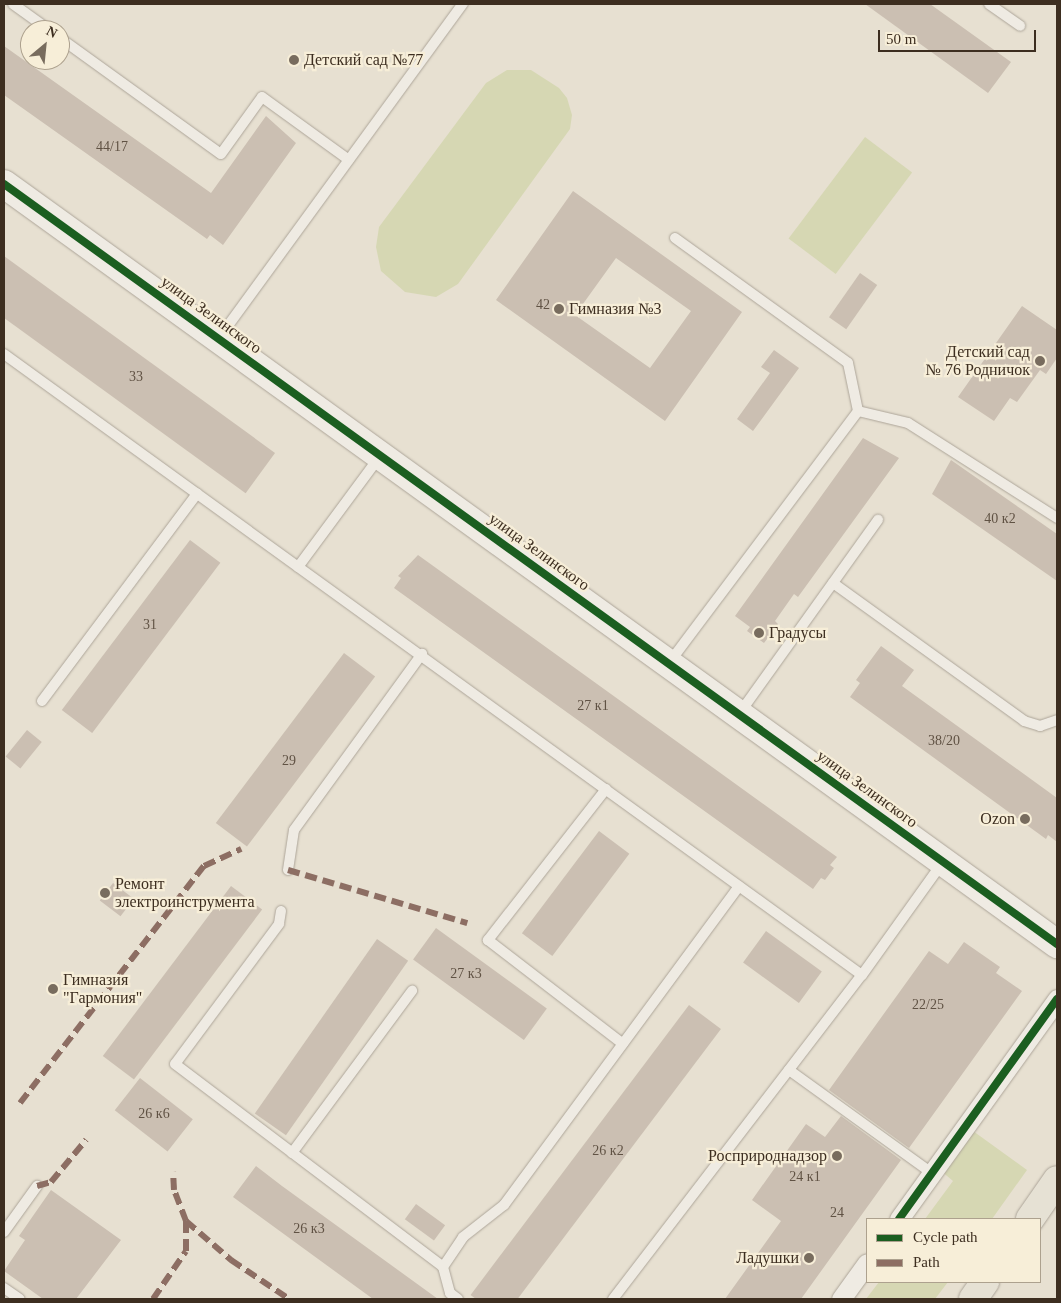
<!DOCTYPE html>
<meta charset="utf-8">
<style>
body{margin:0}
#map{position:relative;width:1061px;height:1303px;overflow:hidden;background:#e7e0d1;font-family:"Times New Roman",serif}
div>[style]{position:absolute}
.green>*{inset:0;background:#d6d7b3;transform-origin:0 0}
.building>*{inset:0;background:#cbbfb2;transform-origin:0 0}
.roads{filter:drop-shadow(0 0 1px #ada599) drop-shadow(0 0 1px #ada599)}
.lane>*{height:10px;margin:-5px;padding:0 5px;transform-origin:5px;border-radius:5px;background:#efebe3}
.street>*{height:19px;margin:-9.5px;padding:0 9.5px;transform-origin:9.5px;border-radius:9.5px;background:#efebe3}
.secondary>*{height:28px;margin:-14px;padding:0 14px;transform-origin:14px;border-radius:14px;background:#efebe3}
.primary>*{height:28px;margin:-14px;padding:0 14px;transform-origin:14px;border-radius:14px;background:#e6e1d4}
.quiet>*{height:6px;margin-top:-3px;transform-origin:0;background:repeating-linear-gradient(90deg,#8d6e63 0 12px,transparent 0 18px)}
.cycleway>*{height:8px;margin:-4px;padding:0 4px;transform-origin:4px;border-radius:4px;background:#1b5e20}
.dots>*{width:14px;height:14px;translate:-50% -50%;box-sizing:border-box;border:2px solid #f7eed8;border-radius:50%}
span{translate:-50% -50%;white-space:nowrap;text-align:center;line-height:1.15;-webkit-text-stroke:4.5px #f7eed8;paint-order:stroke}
.number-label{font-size:14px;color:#605244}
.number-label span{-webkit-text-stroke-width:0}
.poi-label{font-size:16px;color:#3d2e20}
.left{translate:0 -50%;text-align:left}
.right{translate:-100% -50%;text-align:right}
.street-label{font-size:16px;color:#3d2e20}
.frame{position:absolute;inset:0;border:5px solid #3d2e20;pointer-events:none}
.legend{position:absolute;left:866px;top:1218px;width:175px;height:65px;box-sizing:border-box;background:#f7eed8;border:1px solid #ada18e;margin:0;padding:6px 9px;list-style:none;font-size:15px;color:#3d2e20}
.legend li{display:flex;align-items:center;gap:10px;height:25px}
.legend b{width:25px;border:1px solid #ada18e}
.north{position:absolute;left:20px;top:20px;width:50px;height:50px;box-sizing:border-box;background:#f7eed8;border:1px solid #ada18e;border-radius:50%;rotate:28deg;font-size:14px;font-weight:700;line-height:20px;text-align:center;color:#3d2e20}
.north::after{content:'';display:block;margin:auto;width:18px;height:22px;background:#786c5e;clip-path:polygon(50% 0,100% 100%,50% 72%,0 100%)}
.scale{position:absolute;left:878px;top:30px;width:158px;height:22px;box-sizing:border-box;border:2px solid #3d2e20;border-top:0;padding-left:6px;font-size:15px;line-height:18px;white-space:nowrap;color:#3d2e20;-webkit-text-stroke:4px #f7eed8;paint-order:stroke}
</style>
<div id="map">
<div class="green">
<div style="clip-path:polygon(507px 70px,531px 70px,559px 88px,567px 98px,572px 115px,570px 129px,458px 284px,436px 297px,405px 292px,381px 271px,376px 247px,379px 227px,486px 83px)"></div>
<div style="left:865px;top:137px;width:59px;height:127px;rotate:37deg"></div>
<div style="clip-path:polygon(973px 1131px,1027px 1170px,992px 1219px,925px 1219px,953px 1181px,940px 1170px)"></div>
<div style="clip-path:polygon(879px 1282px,948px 1282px,935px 1299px,866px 1299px)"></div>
</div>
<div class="building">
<div style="clip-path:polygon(865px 4px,930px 4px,1011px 62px,988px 93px)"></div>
<div style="clip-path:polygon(4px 46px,211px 193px,266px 116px,296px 143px,223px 245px,210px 235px,207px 239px,4px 95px)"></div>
<div style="clip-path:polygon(evenodd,573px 191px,742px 312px,665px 421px,496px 300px,573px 191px,616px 258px,691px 311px,650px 368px,575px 315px,616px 258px)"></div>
<div style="left:4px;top:256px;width:335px;height:50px;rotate:36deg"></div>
<div style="left:860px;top:273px;width:21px;height:54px;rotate:35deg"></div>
<div style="clip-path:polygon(1022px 306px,1057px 330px,1057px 358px,1046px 374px,1040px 370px,1017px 402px,1010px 398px,994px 421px,958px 397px)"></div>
<div style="clip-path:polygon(774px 350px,799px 368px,753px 431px,737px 419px,770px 373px,761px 367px)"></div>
<div style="clip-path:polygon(863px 438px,899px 458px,798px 597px,794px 594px,775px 621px,778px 624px,764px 643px,747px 631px,750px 627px,735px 616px)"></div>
<div style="clip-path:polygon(951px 460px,1057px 534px,1057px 581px,932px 494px)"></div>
<div style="left:190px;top:540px;width:38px;height:213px;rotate:37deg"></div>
<div style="clip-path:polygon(418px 555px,837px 857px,830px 865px,834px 868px,825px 880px,821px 878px,813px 889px,394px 588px,401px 578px,398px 576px)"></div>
<div style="clip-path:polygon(881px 646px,914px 670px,902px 686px,1057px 798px,1057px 842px,1048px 835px,1046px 839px,850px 697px,860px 683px,856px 680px)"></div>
<div style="left:344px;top:653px;width:39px;height:213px;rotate:37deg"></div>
<div style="left:27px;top:730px;width:19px;height:34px;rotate:39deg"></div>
<div style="left:599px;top:831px;width:38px;height:128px;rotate:37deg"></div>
<div style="left:113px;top:883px;width:26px;height:22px;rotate:37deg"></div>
<div style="left:231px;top:886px;width:39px;height:213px;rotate:37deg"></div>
<div style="left:436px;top:928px;width:137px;height:39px;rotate:36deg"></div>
<div style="left:766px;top:931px;width:69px;height:39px;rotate:36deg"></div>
<div style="left:377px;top:939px;width:38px;height:213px;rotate:35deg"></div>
<div style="clip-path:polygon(964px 942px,1000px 967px,996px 973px,1022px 991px,909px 1148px,829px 1090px,929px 951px,948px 964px)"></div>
<div style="left:689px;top:1005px;width:40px;height:363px;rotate:37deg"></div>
<div style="left:140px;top:1078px;width:67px;height:41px;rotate:38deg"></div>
<div style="clip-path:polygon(841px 1116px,901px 1160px,801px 1299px,725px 1299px,781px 1221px,752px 1200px,806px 1124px,825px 1137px)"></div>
<div style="clip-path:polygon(256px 1166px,282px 1186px,438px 1299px,373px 1299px,233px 1197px)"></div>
<div style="clip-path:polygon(51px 1190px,121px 1240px,76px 1299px,43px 1299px,4px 1271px,25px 1240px,19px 1236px)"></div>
<div style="left:416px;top:1204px;width:36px;height:19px;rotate:36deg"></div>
</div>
<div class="roads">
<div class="lane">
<div style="left:13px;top:4px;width:44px;rotate:35.8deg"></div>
<div style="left:989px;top:4px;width:38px;rotate:35deg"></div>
<div style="left:60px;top:38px;width:198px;rotate:35.8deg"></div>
<div style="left:221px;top:154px;width:70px;rotate:-54.3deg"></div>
<div style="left:262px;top:97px;width:107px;rotate:35.9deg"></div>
<div style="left:675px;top:238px;width:213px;rotate:35.8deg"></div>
<div style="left:848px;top:363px;width:49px;rotate:78.2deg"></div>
<div style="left:219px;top:338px;width:414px;rotate:-53.9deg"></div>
<div style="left:4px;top:354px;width:1059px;rotate:35.9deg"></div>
<div style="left:298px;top:567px;width:138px;rotate:-53.5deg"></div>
<div style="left:833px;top:583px;width:236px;rotate:35.8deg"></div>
<div style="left:1024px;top:721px;width:17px;rotate:17deg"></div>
<div style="left:1040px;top:726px;width:18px;rotate:-19deg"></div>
<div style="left:669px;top:663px;width:315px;rotate:-53.1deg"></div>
<div style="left:858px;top:411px;width:51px;rotate:13.5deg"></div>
<div style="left:908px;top:423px;width:177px;rotate:32.5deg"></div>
<div style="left:42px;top:701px;width:259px;rotate:-53.2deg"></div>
<div style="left:739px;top:714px;width:239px;rotate:-54.4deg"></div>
<div style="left:606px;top:789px;width:192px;rotate:128deg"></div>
<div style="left:488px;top:940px;width:170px;rotate:37.6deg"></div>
<div style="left:288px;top:870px;width:40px;rotate:-81.5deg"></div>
<div style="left:294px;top:830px;width:218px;rotate:-54deg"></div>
<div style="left:281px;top:911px;width:13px;rotate:99deg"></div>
<div style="left:279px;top:924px;width:174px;rotate:126.6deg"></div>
<div style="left:175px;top:1064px;width:336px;rotate:37.1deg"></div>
<div style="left:443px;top:1267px;width:27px;rotate:75deg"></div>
<div style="left:450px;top:1293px;width:10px;rotate:37deg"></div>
<div style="left:789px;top:1070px;width:176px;rotate:35.8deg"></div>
<div style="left:292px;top:1153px;width:202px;rotate:-53.5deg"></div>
<div style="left:4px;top:1232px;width:57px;rotate:-54.3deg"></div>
<div style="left:443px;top:1267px;width:36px;rotate:-56deg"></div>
<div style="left:463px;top:1237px;width:52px;rotate:-38deg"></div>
<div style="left:504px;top:1205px;width:396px;rotate:-53.6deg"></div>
<div style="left:4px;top:1288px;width:19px;rotate:35deg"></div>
<div style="left:613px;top:1299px;width:409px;rotate:-52.5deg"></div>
<div style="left:862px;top:975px;width:139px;rotate:-54.4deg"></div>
</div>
<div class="street">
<div style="left:899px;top:1219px;width:271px;rotate:-54.3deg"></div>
<div style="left:841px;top:1299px;width:44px;rotate:-54.2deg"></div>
</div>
<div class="secondary">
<div style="left:4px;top:184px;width:1299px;rotate:35.82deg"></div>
</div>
<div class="primary">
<div style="left:1030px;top:1219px;width:47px;rotate:-55.3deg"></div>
<div style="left:973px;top:1299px;width:21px;rotate:-55deg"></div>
</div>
</div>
<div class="quiet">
<div style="left:288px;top:870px;width:187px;rotate:16.5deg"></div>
<div style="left:20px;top:1103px;width:300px;rotate:-52.2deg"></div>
<div style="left:204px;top:866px;width:41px;rotate:-24.7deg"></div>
<div style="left:37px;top:1186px;width:15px;rotate:-16deg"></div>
<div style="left:51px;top:1182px;width:55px;rotate:-50.2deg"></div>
<div style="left:186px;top:1221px;width:60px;rotate:40.9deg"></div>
<div style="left:231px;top:1260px;width:70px;rotate:33.9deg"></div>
<div style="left:153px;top:1299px;width:58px;rotate:-55.5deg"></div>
<div style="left:186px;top:1251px;width:30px;rotate:-90deg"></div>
<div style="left:186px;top:1221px;width:33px;rotate:-111deg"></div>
<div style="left:174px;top:1190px;width:18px;rotate:-93deg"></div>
</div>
<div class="cycleway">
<div style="left:4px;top:184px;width:1299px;rotate:35.82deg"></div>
<div style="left:899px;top:1219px;width:271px;rotate:-54.3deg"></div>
</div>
<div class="dots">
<div style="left:294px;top:60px;background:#786c5e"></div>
<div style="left:559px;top:309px;background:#786c5e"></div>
<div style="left:1040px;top:361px;background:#786c5e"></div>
<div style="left:759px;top:633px;background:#786c5e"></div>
<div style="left:1025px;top:819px;background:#786c5e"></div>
<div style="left:105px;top:893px;background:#786c5e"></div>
<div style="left:53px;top:989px;background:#786c5e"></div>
<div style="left:837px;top:1156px;background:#786c5e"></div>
<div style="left:809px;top:1258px;background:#786c5e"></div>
</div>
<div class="number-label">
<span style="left:112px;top:147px">44/17</span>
<span style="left:543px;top:305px">42</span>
<span style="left:136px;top:377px">33</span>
<span style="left:1000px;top:519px">40 к2</span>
<span style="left:150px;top:625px">31</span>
<span style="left:593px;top:706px">27 к1</span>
<span style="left:944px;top:741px">38/20</span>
<span style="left:289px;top:761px">29</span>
<span style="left:466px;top:974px">27 к3</span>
<span style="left:928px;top:1005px">22/25</span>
<span style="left:154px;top:1114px">26 к6</span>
<span style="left:608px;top:1151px">26 к2</span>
<span style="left:805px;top:1177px">24 к1</span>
<span style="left:837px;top:1213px">24</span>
<span style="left:309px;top:1229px">26 к3</span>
</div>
<div class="poi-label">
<span class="left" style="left:304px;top:60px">Детский сад №77</span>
<span class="left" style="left:569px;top:309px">Гимназия №3</span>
<span class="right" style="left:1030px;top:361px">Детский сад<br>№ 76 Родничок</span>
<span class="left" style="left:769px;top:633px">Градусы</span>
<span class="right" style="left:1015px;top:819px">Ozon</span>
<span class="left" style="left:115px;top:893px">Ремонт<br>электроинструмента</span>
<span class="left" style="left:63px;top:989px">Гимназия<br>"Гармония"</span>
<span class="right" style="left:827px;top:1156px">Росприроднадзор</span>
<span class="right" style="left:799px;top:1258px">Ладушки</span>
</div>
<div class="street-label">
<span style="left:211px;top:315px;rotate:36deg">улица Зелинского</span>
<span style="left:539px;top:552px;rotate:36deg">улица Зелинского</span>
<span style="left:867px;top:789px;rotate:36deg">улица Зелинского</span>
</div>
<div class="frame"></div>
<ul class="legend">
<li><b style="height:6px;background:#1b5e20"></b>Cycle path</li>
<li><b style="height:6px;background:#8d6e63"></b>Path</li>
</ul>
<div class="north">N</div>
<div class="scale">50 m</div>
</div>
